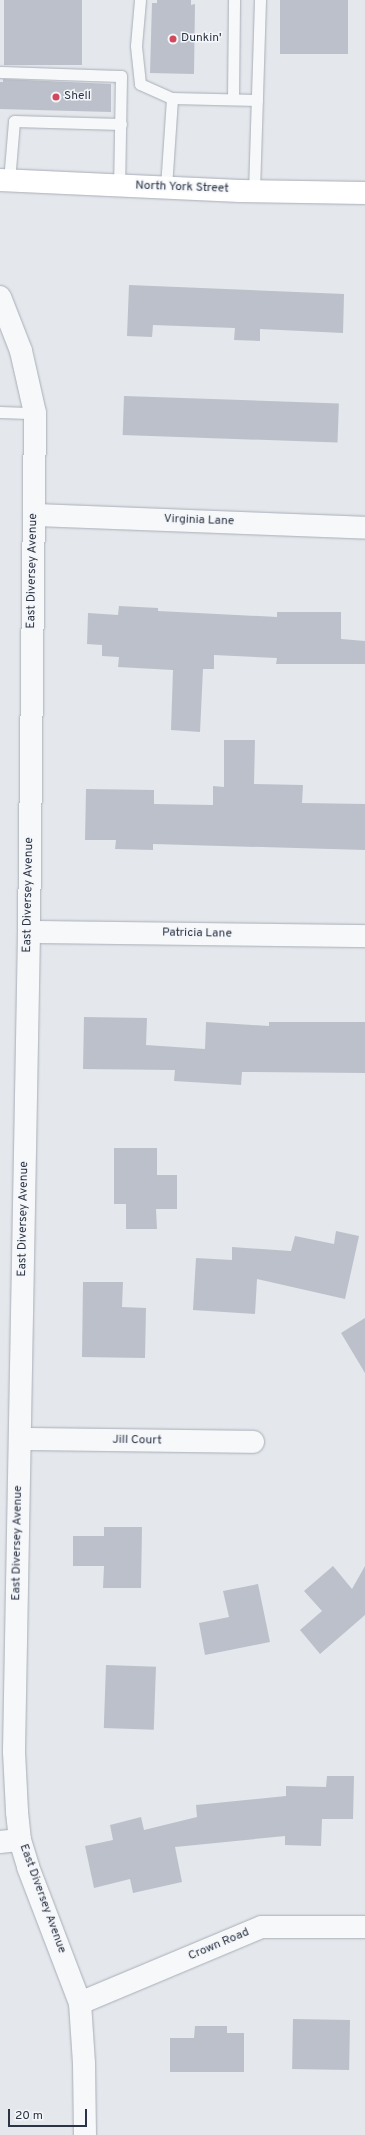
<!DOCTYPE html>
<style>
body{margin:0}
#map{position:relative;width:365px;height:2135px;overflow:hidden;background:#e4e7ec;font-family:Overpass,sans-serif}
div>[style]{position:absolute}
.building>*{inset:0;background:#bbc0ca;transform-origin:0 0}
.roads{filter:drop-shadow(0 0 1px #a9aeb7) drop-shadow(0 0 1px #a9aeb7)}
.service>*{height:11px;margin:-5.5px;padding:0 5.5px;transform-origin:5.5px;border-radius:5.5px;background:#f7f8fa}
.minor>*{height:22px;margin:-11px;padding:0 11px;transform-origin:11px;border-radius:11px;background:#f7f8fa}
.secondary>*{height:22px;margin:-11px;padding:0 11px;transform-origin:11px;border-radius:11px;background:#fff}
.dots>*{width:11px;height:11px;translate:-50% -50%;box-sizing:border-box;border:2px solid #f4f6f9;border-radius:50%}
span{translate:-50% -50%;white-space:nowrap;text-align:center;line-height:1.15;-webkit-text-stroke:3px #f4f6f9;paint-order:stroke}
.poi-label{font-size:12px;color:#2b3445}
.left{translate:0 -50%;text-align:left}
.street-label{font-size:12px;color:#2b3445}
.scale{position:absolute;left:8px;top:2109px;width:79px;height:18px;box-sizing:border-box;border:2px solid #2b3445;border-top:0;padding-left:5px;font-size:12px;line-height:14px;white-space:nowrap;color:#2b3445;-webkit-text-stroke:3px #f4f6f9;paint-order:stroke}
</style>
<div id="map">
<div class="building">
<div style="left:4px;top:0;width:78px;height:65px"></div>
<div style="clip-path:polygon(157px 0,191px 0,191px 5px,195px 4px,194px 74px,150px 73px,152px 3px,157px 3px)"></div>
<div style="left:280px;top:0;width:68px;height:54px"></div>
<div style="clip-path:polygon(3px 79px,111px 84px,111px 112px,0 109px,0 82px,3px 82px)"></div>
<div style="clip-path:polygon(129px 285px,344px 294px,343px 333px,260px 329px,260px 341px,234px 340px,235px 328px,153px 325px,152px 337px,127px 336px)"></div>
<div style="left:124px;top:396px;width:215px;height:39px;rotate:2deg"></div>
<div style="clip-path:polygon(119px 606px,158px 608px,158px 611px,277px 617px,277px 612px,341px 612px,341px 639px,365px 641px,365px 664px,276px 664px,277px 658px,214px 655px,214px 669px,203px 669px,200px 732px,171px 730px,173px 670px,118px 667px,119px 657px,102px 656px,102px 645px,87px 644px,88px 613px,118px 615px)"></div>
<div style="clip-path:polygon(224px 740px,255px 740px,254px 784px,303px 785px,302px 803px,365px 804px,365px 850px,153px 844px,153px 850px,115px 849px,116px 840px,85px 840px,86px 789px,154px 790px,154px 804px,213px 805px,213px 786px,224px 787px)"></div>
<div style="clip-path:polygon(84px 1017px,147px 1018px,146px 1045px,205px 1049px,206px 1022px,269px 1026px,269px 1022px,365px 1022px,365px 1073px,242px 1072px,241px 1085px,174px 1081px,175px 1070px,83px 1069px)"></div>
<div style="clip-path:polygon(114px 1148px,157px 1148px,157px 1175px,177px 1175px,177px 1209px,156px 1209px,157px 1229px,126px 1229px,126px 1204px,114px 1204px)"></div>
<div style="clip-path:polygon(336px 1231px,359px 1236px,345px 1299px,257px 1279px,255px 1314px,193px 1310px,196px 1258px,232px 1260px,232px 1247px,291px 1251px,295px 1236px,334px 1244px)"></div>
<div style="clip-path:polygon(83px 1282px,123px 1282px,122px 1307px,146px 1308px,145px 1358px,82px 1357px)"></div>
<div style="clip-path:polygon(365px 1318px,365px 1373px,341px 1333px)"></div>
<div style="clip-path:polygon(104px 1527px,142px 1527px,141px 1588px,103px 1588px,104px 1566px,73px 1566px,73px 1536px,104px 1536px)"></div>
<div style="clip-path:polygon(333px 1566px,352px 1589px,365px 1566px,365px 1615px,320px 1654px,300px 1630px,322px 1611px,304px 1591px)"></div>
<div style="clip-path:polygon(258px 1584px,270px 1642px,205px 1655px,199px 1623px,229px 1617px,223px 1591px)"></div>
<div style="left:106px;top:1665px;width:50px;height:63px;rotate:2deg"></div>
<div style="clip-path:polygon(327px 1776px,354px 1776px,353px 1819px,322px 1819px,321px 1846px,285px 1845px,285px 1836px,175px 1847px,182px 1882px,133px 1893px,130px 1879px,94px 1888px,85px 1846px,113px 1840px,110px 1825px,141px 1817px,144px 1830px,197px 1817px,196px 1805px,286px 1796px,286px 1786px,326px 1787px)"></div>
<div style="left:293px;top:2019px;width:57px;height:50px;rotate:1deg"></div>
<div style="clip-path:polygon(195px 2026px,227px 2026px,227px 2033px,244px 2033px,244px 2072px,170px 2072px,170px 2038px,194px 2038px)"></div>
</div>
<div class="roads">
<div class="service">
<div style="left:140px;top:0;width:46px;rotate:95deg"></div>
<div style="left:136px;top:46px;width:38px;rotate:84deg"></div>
<div style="left:140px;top:84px;width:35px;rotate:24deg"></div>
<div style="left:0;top:72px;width:121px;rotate:1.9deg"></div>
<div style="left:121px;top:76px;width:110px;rotate:91deg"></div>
<div style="left:233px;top:99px;width:99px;rotate:-89.4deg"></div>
<div style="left:9px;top:181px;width:60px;rotate:-85.2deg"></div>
<div style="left:14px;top:121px;width:107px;rotate:1.6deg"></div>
<div style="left:166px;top:187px;width:89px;rotate:-86.1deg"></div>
<div style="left:172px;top:98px;width:85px;rotate:1.3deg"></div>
<div style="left:254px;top:191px;width:191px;rotate:-88.2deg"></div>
<div style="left:0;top:412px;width:35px;rotate:2deg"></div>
</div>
<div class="minor">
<div style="left:0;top:297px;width:58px;rotate:68.7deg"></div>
<div style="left:21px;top:351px;width:64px;rotate:77.3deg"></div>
<div style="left:35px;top:413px;width:519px;rotate:90.66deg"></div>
<div style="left:29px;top:932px;width:820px;rotate:91.05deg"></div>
<div style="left:14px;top:1752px;width:60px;rotate:87.1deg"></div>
<div style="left:17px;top:1812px;width:28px;rotate:84deg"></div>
<div style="left:20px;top:1840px;width:28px;rotate:73deg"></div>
<div style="left:28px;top:1867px;width:146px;rotate:69.1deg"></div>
<div style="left:80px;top:2003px;width:61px;rotate:86.2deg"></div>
<div style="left:84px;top:2064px;width:71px;rotate:89.2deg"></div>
<div style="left:34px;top:515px;width:331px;rotate:2.2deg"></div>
<div style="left:29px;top:932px;width:336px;rotate:0.7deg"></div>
<div style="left:21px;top:1439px;width:232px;rotate:0.7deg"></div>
<div style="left:0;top:1842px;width:20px;rotate:-6deg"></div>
<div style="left:80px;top:2003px;width:197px;rotate:-22.7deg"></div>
<div style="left:262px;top:1927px;width:103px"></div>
</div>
<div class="secondary">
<div style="left:0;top:180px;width:240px;rotate:2.6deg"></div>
<div style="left:240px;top:191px;width:125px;rotate:0.9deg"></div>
</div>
</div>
<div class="dots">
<div style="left:173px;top:39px;background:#d1495b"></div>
<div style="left:56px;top:97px;background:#d1495b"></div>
</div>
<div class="poi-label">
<span class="left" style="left:181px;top:39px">Dunkin'</span>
<span class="left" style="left:64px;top:97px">Shell</span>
</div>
<div class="street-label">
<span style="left:182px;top:188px;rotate:2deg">North York Street</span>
<span style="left:199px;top:521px;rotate:2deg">Virginia Lane</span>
<span style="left:33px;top:571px;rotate:-89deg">East Diversey Avenue</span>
<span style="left:29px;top:895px;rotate:-89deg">East Diversey Avenue</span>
<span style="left:197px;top:934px;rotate:1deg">Patricia Lane</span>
<span style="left:24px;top:1219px;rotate:-89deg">East Diversey Avenue</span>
<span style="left:137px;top:1441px;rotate:1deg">Jill Court</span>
<span style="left:18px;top:1543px;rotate:-89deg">East Diversey Avenue</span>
<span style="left:42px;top:1899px;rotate:70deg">East Diversey Avenue</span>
<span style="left:219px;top:1945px;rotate:-23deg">Crown Road</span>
</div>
<div class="scale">20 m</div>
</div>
